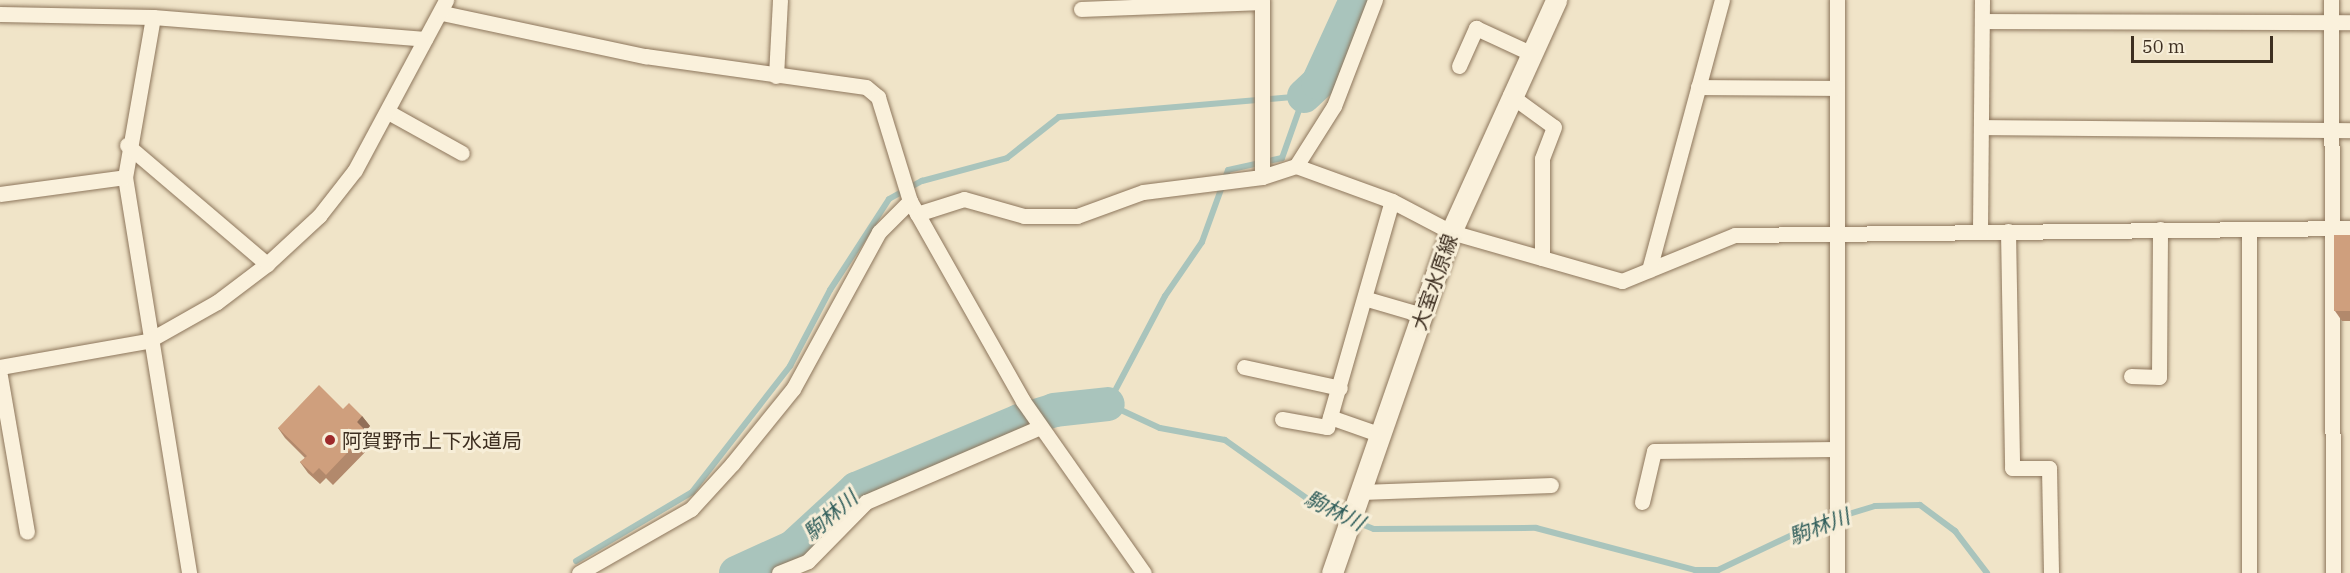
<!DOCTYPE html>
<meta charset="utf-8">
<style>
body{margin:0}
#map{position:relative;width:2350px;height:573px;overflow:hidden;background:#f0e4c8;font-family:"IBM Plex Serif","Noto Sans JP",serif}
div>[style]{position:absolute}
.stream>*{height:6px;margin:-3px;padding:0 3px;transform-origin:3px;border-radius:3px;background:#a9c4bc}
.river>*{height:34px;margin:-17px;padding:0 17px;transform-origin:17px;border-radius:17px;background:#a9c4bc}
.roads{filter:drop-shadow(0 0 2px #8d765c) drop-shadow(0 0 2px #8d765c)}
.minor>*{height:15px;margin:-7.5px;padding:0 7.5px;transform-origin:7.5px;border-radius:7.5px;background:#faf1dc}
.secondary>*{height:21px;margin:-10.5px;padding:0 10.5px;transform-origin:10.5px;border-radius:10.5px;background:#faf1dc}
.wall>*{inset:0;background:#b2896c}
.shaded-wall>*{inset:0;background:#916f58}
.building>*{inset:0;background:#cf9f7d;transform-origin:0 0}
.dots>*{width:16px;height:16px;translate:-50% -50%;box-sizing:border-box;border:3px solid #f7eed8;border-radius:50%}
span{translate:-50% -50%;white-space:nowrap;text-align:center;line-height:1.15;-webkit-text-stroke:6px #f7eed8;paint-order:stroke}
.street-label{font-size:20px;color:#3d2e20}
.poi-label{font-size:20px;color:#3d2e20}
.left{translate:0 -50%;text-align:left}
.water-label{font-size:21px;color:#2f5d5a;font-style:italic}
.scale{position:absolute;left:2131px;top:36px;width:142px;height:27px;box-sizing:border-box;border:3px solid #3d2e20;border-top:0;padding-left:8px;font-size:18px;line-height:21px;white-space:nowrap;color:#3d2e20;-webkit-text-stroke:4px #f7eed8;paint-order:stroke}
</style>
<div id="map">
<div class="stream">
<div style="left:576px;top:561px;width:135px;rotate:-30.7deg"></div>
<div style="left:692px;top:492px;width:160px;rotate:-52.1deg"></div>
<div style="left:790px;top:366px;width:86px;rotate:-62.2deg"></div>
<div style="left:830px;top:290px;width:108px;rotate:-57deg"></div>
<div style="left:889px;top:199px;width:38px;rotate:-29deg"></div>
<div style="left:922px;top:181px;width:88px;rotate:-15.1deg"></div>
<div style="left:1007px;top:158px;width:66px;rotate:-38.3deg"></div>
<div style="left:1059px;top:117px;width:246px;rotate:-4.9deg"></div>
<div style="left:1304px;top:96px;width:66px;rotate:109.5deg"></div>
<div style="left:1282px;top:158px;width:55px;rotate:167.5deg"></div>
<div style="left:1228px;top:170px;width:77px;rotate:109.9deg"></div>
<div style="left:1202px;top:242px;width:65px;rotate:124.4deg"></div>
<div style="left:1165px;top:296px;width:122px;rotate:117.8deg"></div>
<div style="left:1108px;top:404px;width:57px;rotate:24.8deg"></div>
<div style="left:1160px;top:428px;width:66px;rotate:10.5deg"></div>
<div style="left:1225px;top:440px;width:115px;rotate:35.5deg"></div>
<div style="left:1319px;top:507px;width:59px;rotate:21.8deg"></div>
<div style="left:1374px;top:529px;width:162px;rotate:-0.4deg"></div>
<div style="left:1536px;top:528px;width:164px;rotate:14.8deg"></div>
<div style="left:1695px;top:570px;width:23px"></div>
<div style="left:1718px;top:570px;width:105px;rotate:-25.3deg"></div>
<div style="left:1813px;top:525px;width:65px;rotate:-17deg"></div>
<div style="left:1875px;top:506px;width:45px;rotate:-1.3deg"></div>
<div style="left:1920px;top:505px;width:44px;rotate:36.6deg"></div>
<div style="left:1955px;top:531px;width:53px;rotate:52.7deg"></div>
</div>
<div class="river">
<div style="left:1304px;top:96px;width:19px;rotate:-43deg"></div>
<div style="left:1318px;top:83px;width:91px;rotate:-65.4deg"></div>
<div style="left:736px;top:573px;width:63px;rotate:-24.5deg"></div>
<div style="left:793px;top:547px;width:86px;rotate:-42.6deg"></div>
<div style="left:856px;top:489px;width:177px;rotate:-22.6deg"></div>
<div style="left:1019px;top:421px;width:37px;rotate:-17deg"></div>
<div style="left:1054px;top:410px;width:54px;rotate:-6.3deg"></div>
</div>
<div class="roads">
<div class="minor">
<div style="left:1837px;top:0;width:573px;rotate:90deg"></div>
<div style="left:2331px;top:0;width:573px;rotate:89.8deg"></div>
<div style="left:1081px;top:9px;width:181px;rotate:-2.2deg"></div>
<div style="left:442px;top:13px;width:208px;rotate:12deg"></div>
<div style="left:645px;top:56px;width:223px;rotate:8deg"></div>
<div style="left:866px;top:87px;width:16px;rotate:40deg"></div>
<div style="left:878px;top:97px;width:109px;rotate:72.9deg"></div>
<div style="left:910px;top:201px;width:230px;rotate:60.5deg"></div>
<div style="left:1023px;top:401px;width:210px;rotate:54.9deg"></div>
<div style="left:0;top:14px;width:153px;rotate:1.1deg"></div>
<div style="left:153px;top:17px;width:273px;rotate:4.6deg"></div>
<div style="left:153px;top:17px;width:162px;rotate:99.9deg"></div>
<div style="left:125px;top:177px;width:401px;rotate:80.8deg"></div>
<div style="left:1982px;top:21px;width:368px;rotate:0.2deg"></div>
<div style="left:1459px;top:66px;width:42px;rotate:-65.9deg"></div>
<div style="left:1476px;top:28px;width:60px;rotate:24.8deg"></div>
<div style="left:776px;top:76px;width:76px;rotate:-87deg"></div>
<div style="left:1698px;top:87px;width:139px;rotate:0.4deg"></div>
<div style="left:1510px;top:95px;width:54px;rotate:36deg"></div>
<div style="left:1554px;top:127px;width:34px;rotate:111deg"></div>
<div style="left:1542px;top:159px;width:99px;rotate:90deg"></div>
<div style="left:390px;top:113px;width:82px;rotate:29.1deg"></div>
<div style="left:1981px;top:127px;width:369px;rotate:0.5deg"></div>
<div style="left:127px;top:145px;width:184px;rotate:40.4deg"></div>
<div style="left:1296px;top:166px;width:71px;rotate:-57.7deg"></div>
<div style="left:1334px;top:106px;width:114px;rotate:-68.9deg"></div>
<div style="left:1262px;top:177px;width:177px;rotate:-90deg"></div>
<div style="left:0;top:194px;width:126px;rotate:-7.7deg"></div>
<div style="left:917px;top:214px;width:49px;rotate:-17.7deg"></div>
<div style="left:964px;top:199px;width:62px;rotate:15.8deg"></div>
<div style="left:1024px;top:216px;width:53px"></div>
<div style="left:1077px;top:216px;width:70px;rotate:-20deg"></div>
<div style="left:1143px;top:192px;width:120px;rotate:-7.2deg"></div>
<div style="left:1262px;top:177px;width:36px;rotate:-18deg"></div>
<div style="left:1296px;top:166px;width:102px;rotate:20deg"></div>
<div style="left:1392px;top:201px;width:67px;rotate:27.7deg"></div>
<div style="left:1451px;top:232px;width:178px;rotate:16deg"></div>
<div style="left:1622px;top:281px;width:122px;rotate:-22.2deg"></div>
<div style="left:1735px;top:235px;width:615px;rotate:-0.65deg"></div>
<div style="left:2249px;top:229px;width:344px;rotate:90deg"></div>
<div style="left:1980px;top:230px;width:230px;rotate:-89.5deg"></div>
<div style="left:2008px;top:231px;width:237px;rotate:89deg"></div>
<div style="left:2012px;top:468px;width:37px"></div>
<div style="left:2049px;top:468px;width:105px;rotate:88.9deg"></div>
<div style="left:1649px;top:270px;width:280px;rotate:-74.9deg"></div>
<div style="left:1367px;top:299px;width:57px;rotate:16.2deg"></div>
<div style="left:0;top:367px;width:150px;rotate:-10deg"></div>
<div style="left:148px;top:341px;width:79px;rotate:-29.5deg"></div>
<div style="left:217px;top:302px;width:63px;rotate:-37.2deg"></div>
<div style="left:267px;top:264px;width:71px;rotate:-42.7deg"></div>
<div style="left:319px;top:216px;width:58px;rotate:-52deg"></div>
<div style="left:355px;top:170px;width:193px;rotate:-61.8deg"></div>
<div style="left:1244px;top:367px;width:98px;rotate:12.3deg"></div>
<div style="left:0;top:376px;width:158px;rotate:80.2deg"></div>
<div style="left:2131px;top:376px;width:28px;rotate:2deg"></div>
<div style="left:2159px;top:377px;width:148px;rotate:-89.6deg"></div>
<div style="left:1330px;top:417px;width:54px;rotate:19.4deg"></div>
<div style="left:1282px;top:419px;width:46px;rotate:10.1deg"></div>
<div style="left:1327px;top:427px;width:235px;rotate:-74deg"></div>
<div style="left:1362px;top:492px;width:189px;rotate:-2.1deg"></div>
<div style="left:1642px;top:502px;width:52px;rotate:-76.8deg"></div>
<div style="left:1654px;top:451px;width:183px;rotate:-0.6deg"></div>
<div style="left:579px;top:573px;width:129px;rotate:-29.7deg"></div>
<div style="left:691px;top:509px;width:62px;rotate:-47.6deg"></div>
<div style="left:733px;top:463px;width:95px;rotate:-51deg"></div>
<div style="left:793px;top:389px;width:179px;rotate:-61.3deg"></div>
<div style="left:879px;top:232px;width:44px;rotate:-45deg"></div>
<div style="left:779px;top:573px;width:31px;rotate:-22deg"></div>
<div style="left:808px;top:561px;width:83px;rotate:-45.5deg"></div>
<div style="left:866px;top:502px;width:189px;rotate:-23.3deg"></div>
</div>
<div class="secondary">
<div style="left:1332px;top:573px;width:361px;rotate:-70.8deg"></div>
<div style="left:1451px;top:232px;width:255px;rotate:-65.6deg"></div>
</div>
</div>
<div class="wall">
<div style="clip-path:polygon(2350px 235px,2350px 321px,2342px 321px,2335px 311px)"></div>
<div style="clip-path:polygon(343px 409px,362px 416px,370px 426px,365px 431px,374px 443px,333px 485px,326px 478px,320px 484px,308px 473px,300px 462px,305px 458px,285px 438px,278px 428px)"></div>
</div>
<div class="shaded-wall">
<div style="clip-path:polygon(362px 416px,370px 426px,364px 433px,357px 422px)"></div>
</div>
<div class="building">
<div style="left:2334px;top:235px;width:16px;height:76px"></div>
<div style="clip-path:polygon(319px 385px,343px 409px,349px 403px,362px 416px,357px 422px,367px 432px,326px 475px,319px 468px,313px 474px,300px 462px,307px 456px,278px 428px)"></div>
</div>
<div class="dots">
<div style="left:330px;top:440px;background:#9e2a2b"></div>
</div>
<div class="street-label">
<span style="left:1434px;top:282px;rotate:-71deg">大室水原線</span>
</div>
<div class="poi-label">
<span class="left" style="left:342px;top:440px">阿賀野市上下水道局</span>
</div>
<div class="water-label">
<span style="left:1335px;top:510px;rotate:26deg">駒林川</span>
<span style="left:830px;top:515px;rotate:-41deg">駒林川</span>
<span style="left:1819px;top:526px;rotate:-21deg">駒林川</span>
</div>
<div class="scale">50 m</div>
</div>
